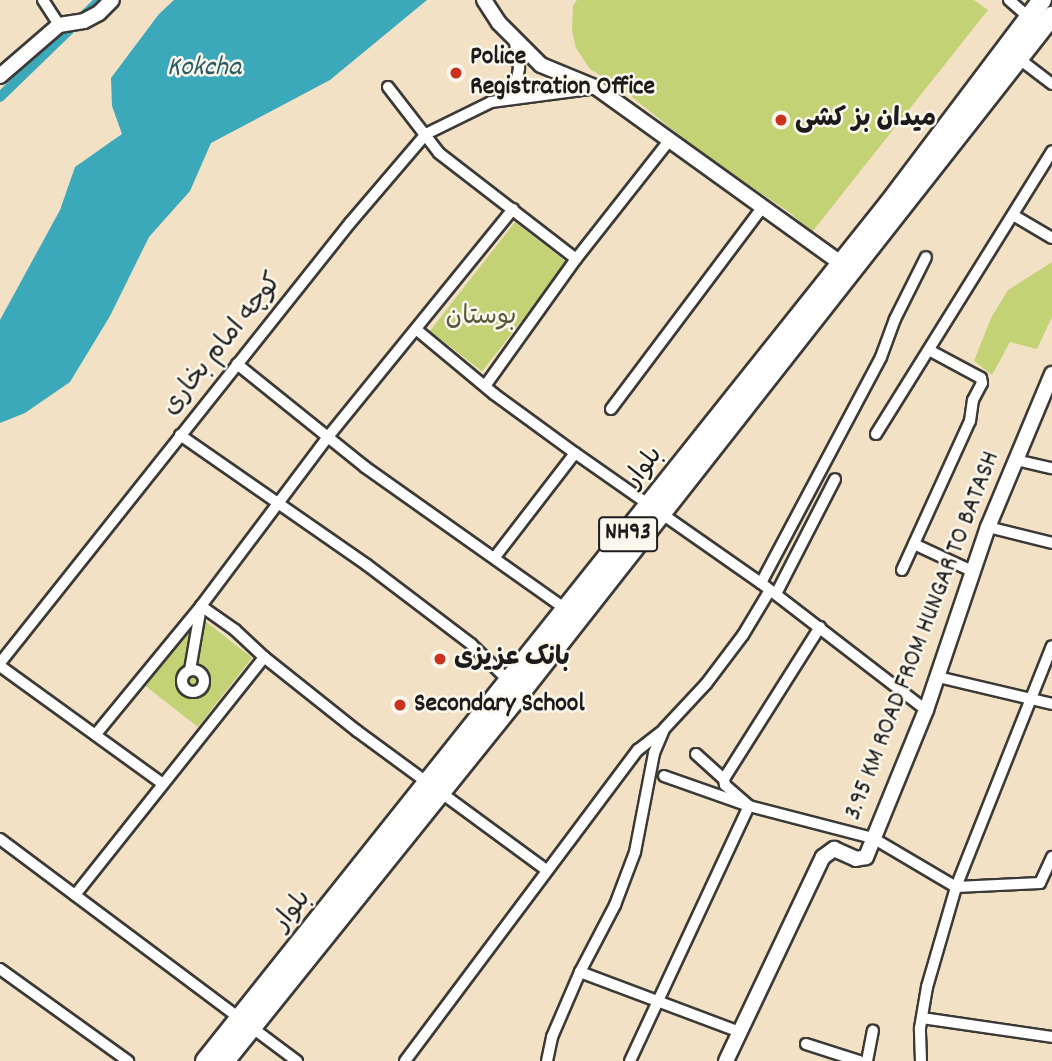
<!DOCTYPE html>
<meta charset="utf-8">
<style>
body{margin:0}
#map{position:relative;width:1052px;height:1061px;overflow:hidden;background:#f3e1c6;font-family:Dekko,"Playpen Sans Arabic",sans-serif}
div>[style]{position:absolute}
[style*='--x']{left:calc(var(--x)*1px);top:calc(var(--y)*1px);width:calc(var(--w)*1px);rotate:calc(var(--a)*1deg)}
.green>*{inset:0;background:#c3d274;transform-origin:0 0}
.water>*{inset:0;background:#3ba9ba}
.canal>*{height:10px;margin:-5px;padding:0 5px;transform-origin:5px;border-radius:5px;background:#3ba9ba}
.roads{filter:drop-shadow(2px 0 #3c3a36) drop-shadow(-2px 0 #3c3a36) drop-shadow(0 2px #3c3a36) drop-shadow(0 -2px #3c3a36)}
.minor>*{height:10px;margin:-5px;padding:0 5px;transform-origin:5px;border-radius:5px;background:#fff}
.minor>.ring{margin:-5px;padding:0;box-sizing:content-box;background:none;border:10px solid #fff;border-radius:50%}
.tertiary>*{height:14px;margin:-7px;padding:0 7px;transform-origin:7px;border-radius:7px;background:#fff}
.primary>*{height:18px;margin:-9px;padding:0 9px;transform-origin:9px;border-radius:9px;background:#fff}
.dots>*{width:19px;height:19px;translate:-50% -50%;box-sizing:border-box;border:4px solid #fbf7ec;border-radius:50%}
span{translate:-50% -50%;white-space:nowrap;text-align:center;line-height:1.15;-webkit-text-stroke:5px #fbf7ec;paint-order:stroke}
.shield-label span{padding:2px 5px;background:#fbf7ec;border:2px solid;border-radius:5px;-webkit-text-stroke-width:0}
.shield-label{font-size:24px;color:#1c1c1c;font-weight:700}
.poi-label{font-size:26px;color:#1c1c1c;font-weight:700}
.left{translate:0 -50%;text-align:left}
.park-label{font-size:26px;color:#565c3b}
.street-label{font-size:26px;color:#1c1c1c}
.water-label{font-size:28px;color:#2a5b63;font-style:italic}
</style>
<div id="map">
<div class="green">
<div style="clip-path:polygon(577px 0,974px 0,988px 10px,812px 232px,789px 212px,700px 152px,621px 88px,590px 69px,576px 48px,572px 31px,573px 6px)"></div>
<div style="left:515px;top:222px;width:66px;height:138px;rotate:38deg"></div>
<div style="clip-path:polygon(1052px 262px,1052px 317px,1037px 349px,1010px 342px,992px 375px,974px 361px,991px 318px,1008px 290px)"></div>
<div style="left:200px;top:617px;width:66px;height:88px;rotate:38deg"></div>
</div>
<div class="water">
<div style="clip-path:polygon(174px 0,427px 0,330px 80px,211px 143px,190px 191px,149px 237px,110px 316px,70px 382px,25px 413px,0 423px,0 320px,60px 210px,75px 167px,122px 134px,112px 106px,111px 78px,159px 14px)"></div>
</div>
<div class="canal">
<div style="--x:0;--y:97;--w:139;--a:-44.1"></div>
</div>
<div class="roads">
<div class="minor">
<div style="--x:43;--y:0;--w:30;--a:57"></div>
<div style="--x:1009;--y:0;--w:30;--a:41"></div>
<div style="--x:1018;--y:58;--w:43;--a:37.4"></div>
<div style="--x:388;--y:87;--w:83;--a:52.3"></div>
<div style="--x:439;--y:153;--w:173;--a:37.7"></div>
<div style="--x:513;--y:97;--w:30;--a:-78"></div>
<div style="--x:519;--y:68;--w:30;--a:-99"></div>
<div style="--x:1013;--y:215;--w:45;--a:30.5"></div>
<div style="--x:417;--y:330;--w:100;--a:39.7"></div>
<div style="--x:494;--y:394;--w:100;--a:36.1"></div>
<div style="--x:237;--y:364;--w:164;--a:38.8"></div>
<div style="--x:365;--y:467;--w:247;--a:35.3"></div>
<div style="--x:485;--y:386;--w:156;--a:-54.4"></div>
<div style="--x:576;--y:259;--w:150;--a:-51.8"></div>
<div style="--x:611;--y:409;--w:251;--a:-53.1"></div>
<div style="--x:876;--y:434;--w:333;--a:-58.1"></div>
<div style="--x:180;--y:435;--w:228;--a:34.8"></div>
<div style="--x:367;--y:565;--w:131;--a:37.2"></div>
<div style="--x:471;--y:644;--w:54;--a:44.3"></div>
<div style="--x:1016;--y:460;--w:37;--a:13"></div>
<div style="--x:988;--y:527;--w:66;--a:14"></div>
<div style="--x:914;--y:544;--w:66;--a:25"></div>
<div style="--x:495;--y:557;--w:131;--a:-52.4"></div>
<div style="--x:575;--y:453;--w:227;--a:35"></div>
<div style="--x:761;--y:583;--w:208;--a:37.6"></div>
<div style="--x:902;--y:570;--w:164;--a:-65.5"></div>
<div style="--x:970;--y:421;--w:21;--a:-82"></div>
<div style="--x:973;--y:400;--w:19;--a:-62"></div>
<div style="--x:982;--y:383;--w:5;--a:-101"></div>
<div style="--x:981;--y:378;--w:59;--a:-151.7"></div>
<div style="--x:761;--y:583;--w:256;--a:-62"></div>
<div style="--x:881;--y:357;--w:40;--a:-69.8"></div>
<div style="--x:895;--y:319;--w:69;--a:-63.4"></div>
<div style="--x:776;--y:594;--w:129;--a:-62.8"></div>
<div style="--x:820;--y:627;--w:180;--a:122.3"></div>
<div style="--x:724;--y:779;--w:6;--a:81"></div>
<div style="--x:725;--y:785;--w:32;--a:41"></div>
<div style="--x:749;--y:806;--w:128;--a:14.5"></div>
<div style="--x:873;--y:838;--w:96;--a:30.6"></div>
<div style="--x:956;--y:887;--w:259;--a:-68.3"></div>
<div style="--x:0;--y:663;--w:562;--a:-51.5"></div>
<div style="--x:350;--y:223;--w:117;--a:-49.5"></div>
<div style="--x:426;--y:134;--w:72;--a:-26.2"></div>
<div style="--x:491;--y:102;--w:107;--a:-7.5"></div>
<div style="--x:0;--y:666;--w:201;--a:35.9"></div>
<div style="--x:190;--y:670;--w:65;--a:-80.2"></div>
<div style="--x:201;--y:606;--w:42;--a:35.2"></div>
<div style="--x:235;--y:630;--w:40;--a:43"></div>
<div style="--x:264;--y:657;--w:119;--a:38.5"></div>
<div style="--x:357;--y:731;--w:235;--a:36.3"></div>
<div class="ring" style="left:182px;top:670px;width:12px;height:12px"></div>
<div style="--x:938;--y:677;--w:117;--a:13.3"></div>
<div style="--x:96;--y:734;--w:166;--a:-50.6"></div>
<div style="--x:201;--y:606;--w:210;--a:-53.1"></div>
<div style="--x:327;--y:438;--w:295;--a:-50.9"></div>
<div style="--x:696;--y:754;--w:38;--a:42"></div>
<div style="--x:0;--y:839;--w:371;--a:36.8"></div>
<div style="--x:75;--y:895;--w:304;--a:-51.5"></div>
<div style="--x:0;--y:969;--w:158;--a:35.7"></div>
<div style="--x:580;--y:972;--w:171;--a:20.6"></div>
<div style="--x:922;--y:1018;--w:131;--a:8.3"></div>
<div style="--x:806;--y:1044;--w:56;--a:17.8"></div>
<div style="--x:405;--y:1061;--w:389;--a:-53.2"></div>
<div style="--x:638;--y:750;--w:31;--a:-38"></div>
<div style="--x:547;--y:1061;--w:25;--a:-78"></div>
<div style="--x:552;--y:1037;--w:71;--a:-66.7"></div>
<div style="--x:580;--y:972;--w:76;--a:-62.4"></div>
<div style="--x:615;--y:905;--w:57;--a:-69.3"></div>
<div style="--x:635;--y:852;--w:101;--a:-79.1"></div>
<div style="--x:654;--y:753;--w:26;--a:-67"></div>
<div style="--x:664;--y:729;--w:62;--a:-47"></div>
<div style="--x:706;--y:684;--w:61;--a:-52.9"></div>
<div style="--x:743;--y:635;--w:52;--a:-59"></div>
<div style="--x:630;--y:1061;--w:281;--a:-65"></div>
<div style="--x:749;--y:806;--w:90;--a:-160.6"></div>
<div style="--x:867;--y:1061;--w:31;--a:-79"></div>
<div style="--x:921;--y:1061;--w:33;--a:-92"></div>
<div style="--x:920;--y:1028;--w:42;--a:-80.3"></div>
<div style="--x:927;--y:987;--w:104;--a:-73.8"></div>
<div style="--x:956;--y:887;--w:84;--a:-2.7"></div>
<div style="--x:1040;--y:883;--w:29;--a:-65"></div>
</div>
<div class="tertiary">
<div style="--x:484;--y:0;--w:27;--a:57"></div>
<div style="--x:499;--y:23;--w:59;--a:45"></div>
<div style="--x:541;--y:65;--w:61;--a:22.3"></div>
<div style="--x:597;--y:88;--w:310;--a:35.7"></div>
<div style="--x:0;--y:76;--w:78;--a:-40.8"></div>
<div style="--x:59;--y:25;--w:25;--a:-9"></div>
<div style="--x:84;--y:21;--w:17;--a:-28"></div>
<div style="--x:99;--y:13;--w:18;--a:-45"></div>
<div style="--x:726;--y:1061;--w:226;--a:-64.6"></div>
<div style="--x:823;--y:857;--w:14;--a:-36"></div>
<div style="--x:834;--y:849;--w:24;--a:24"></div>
<div style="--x:856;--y:859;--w:10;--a:-11"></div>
<div style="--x:866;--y:857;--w:159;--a:-67.8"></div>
<div style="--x:926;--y:710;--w:193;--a:-71.3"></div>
<div style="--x:988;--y:527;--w:166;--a:-67.3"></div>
</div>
<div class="primary">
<div style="--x:205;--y:1061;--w:1097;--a:-51.44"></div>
<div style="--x:889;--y:203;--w:254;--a:-53"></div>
<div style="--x:225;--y:1061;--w:458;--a:-51.2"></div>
<div style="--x:512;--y:704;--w:875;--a:-51.87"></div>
</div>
</div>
<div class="dots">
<div style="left:456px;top:73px;background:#c8321e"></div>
<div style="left:781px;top:120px;background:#c8321e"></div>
<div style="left:440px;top:659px;background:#c8321e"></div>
<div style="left:400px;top:705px;background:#c8321e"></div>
</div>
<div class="shield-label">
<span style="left:628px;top:534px">NH93</span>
</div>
<div class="poi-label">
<span class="left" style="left:470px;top:73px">Police<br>Registration Office</span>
<span class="left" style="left:795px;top:120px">میدان بز کشی</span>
<span class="left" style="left:454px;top:659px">بانک عزیزی</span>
<span class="left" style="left:414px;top:705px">Secondary School</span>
</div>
<div class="park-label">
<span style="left:481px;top:318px">بوستان</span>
</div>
<div class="street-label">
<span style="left:223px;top:345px;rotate:-51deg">کوچه امام بخاری</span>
<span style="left:645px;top:468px;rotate:-53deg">بلوار</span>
<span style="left:923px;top:636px;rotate:-69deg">3.95 KM ROAD FROM HUNGAR TO BATASH</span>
<span style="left:293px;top:911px;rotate:-51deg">بلوار</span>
</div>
<div class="water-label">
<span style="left:204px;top:69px">Kokcha</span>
</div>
</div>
